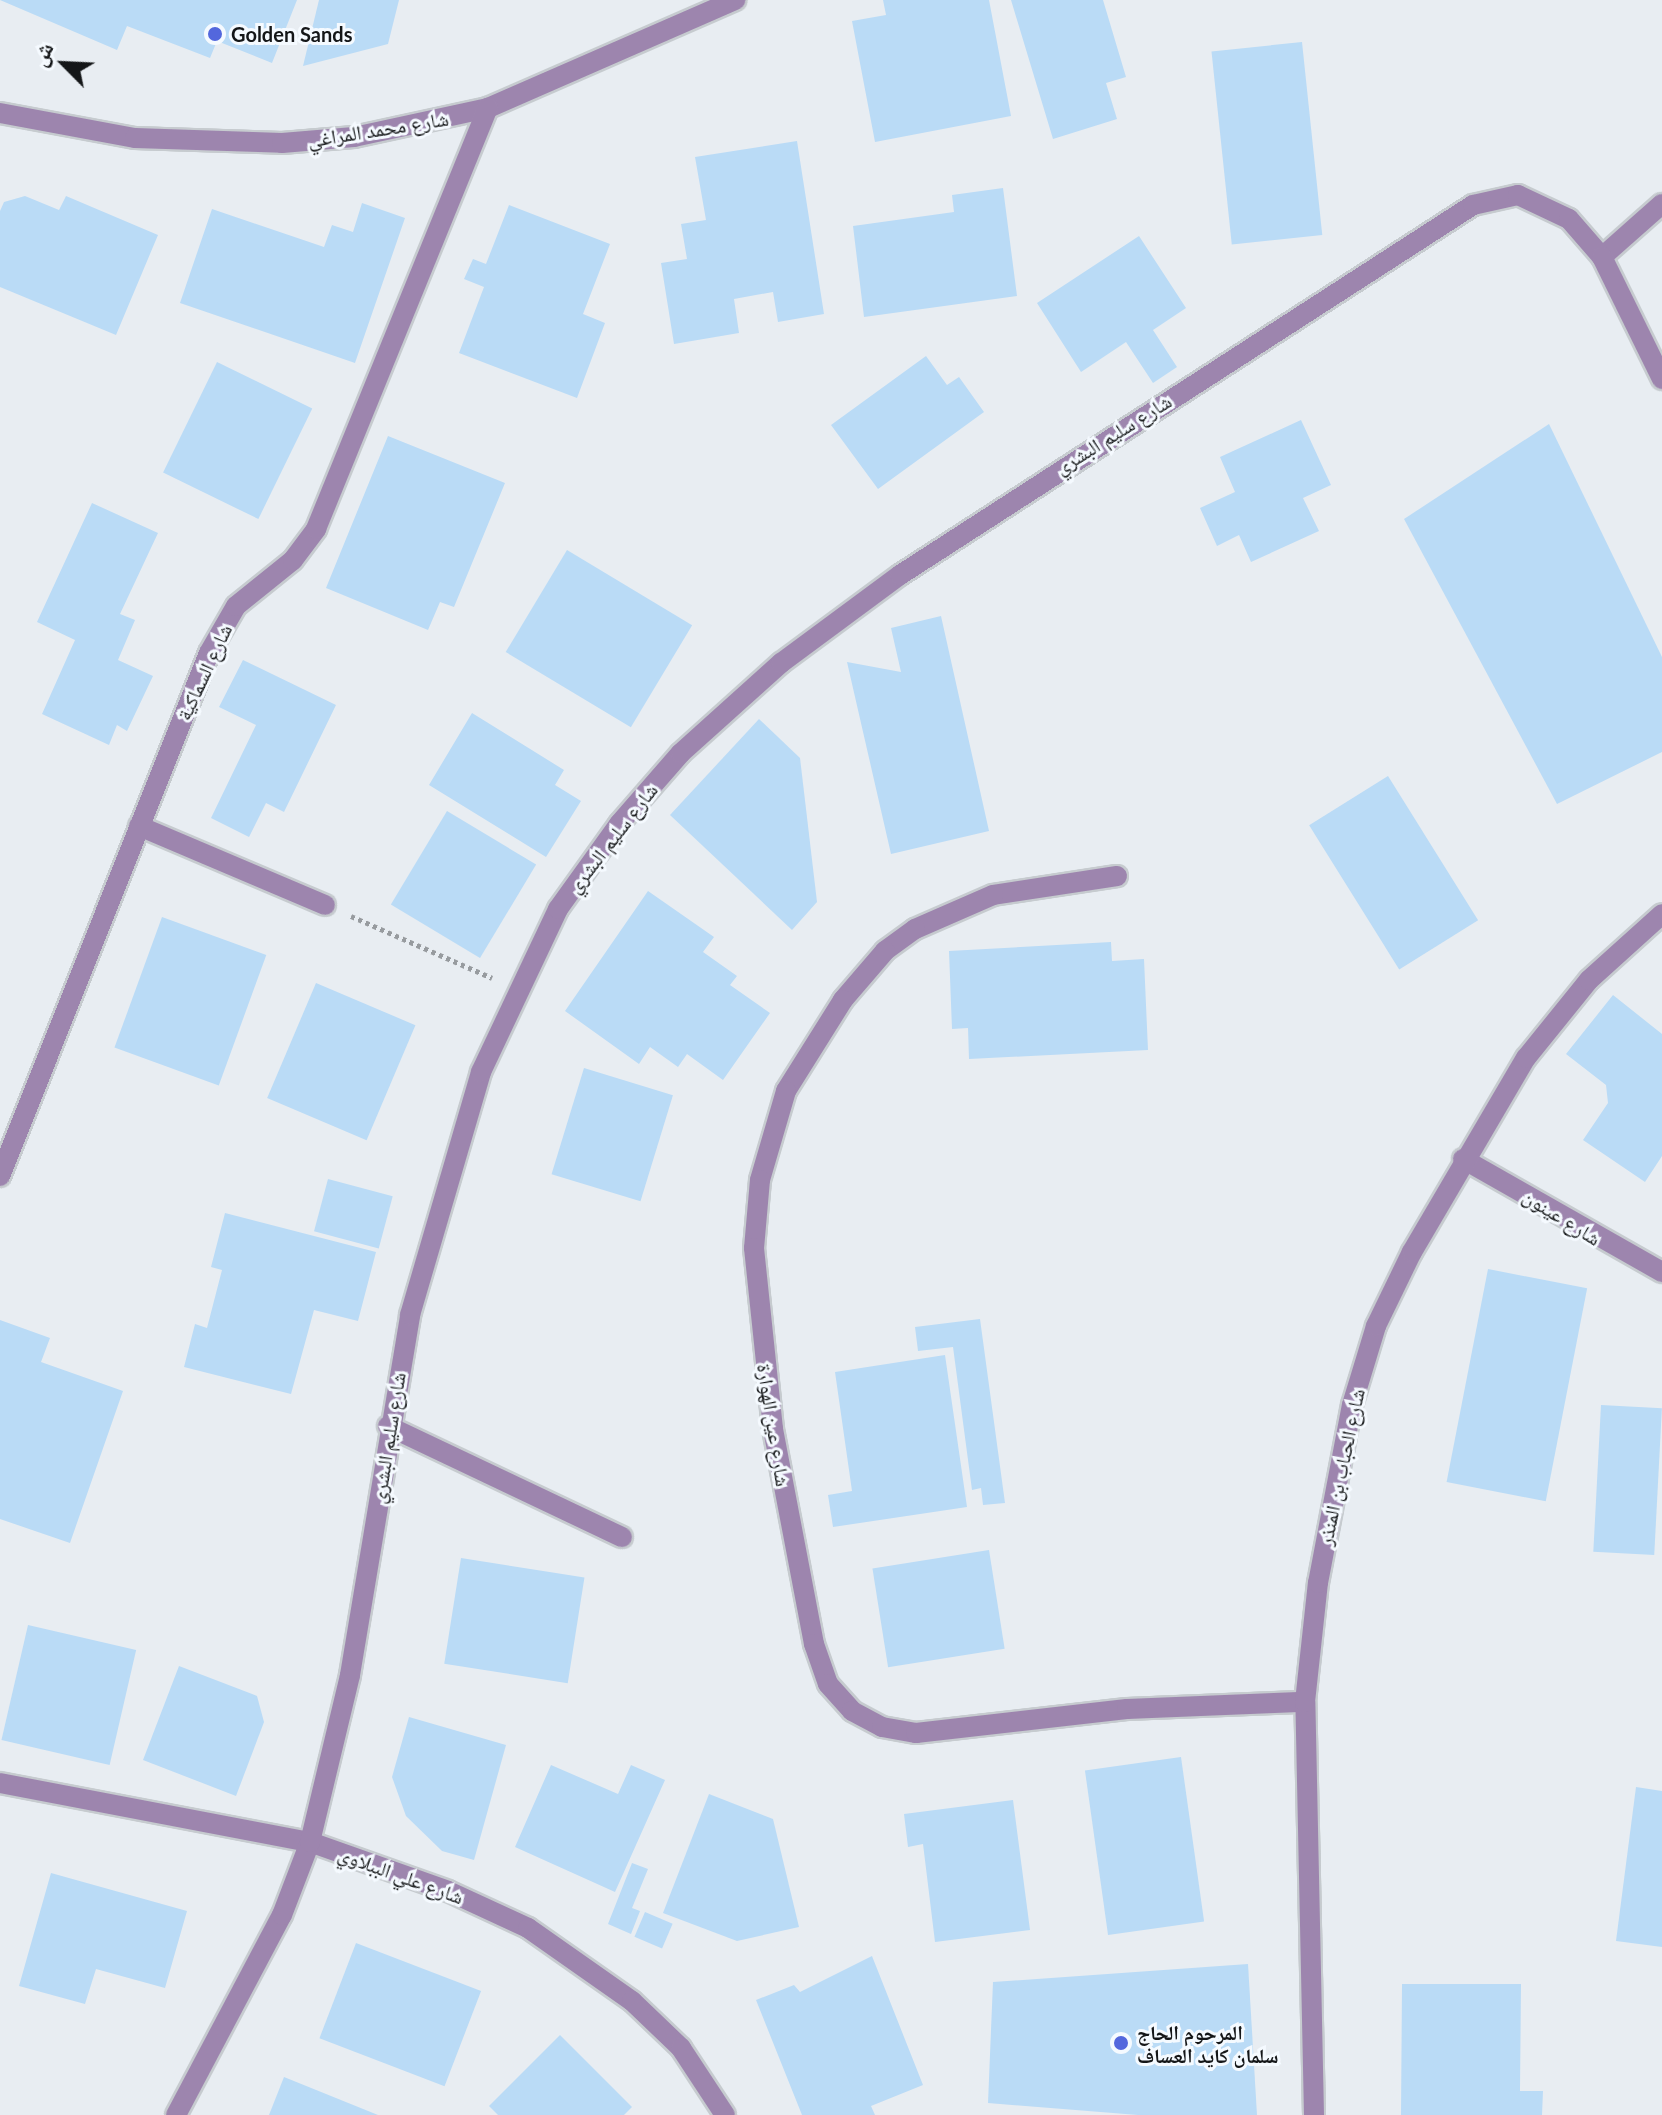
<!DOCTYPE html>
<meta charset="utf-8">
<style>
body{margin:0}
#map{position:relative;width:1662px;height:2115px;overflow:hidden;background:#e8edf2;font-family:Lato,"Noto Naskh Arabic",sans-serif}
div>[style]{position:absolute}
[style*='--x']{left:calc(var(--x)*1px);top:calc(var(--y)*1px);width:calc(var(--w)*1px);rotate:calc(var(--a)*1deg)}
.building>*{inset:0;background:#badbf6;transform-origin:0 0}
.path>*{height:5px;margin-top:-2.5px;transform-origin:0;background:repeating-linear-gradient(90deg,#979b9f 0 4px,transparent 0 8px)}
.roads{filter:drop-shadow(2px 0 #c6cbcf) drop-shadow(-2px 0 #c6cbcf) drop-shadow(0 2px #c6cbcf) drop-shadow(0 -2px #c6cbcf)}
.lane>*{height:20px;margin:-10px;padding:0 10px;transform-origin:10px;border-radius:10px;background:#9d85ae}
.street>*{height:20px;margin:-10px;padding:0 10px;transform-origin:10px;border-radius:10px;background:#9d85ae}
.dots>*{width:22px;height:22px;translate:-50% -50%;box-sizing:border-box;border:4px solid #f5faff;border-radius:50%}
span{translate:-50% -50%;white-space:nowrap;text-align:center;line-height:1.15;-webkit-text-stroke:6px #f5faff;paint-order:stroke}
.poi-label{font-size:20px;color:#141618;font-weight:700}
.left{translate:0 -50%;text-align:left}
.street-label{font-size:20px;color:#141618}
.north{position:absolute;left:24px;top:24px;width:80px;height:80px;-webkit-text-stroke:6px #f5faff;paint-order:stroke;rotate:294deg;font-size:22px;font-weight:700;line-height:32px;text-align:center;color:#141618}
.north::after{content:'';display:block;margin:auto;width:28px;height:36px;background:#141618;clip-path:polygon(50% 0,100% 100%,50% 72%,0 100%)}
</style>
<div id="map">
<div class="building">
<div style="clip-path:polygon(0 0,297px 0,272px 63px,217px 41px,210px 58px,127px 26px,117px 50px)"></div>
<div style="clip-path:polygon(319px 0,399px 0,388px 44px,303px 66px)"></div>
<div style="clip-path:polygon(883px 0,989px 0,1011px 116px,875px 142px,852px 21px,886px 15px)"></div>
<div style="clip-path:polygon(1011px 0,1103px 0,1126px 77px,1106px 83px,1117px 119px,1053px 139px)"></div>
<div style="left:1302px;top:42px;width:194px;height:91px;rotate:84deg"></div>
<div style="clip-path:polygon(797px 141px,824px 314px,778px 322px,773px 292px,734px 299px,739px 333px,674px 344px,661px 263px,687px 259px,681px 224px,706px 220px,695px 157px)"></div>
<div style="clip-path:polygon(1003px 188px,1017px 296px,864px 317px,853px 226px,954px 212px,952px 195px)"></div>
<div style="clip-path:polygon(25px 196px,59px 210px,66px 196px,158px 235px,116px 335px,0 287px,0 211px,4px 202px)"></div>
<div style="clip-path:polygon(362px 203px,405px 218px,355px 363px,180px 303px,212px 209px,324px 247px,332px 225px,353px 232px)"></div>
<div style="clip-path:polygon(509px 205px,610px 244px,583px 314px,605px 323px,577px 398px,459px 353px,484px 287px,464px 279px,473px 259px,486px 264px)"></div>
<div style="clip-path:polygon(1139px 236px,1186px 308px,1153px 330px,1177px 367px,1153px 383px,1126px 342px,1081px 372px,1037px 303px)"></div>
<div style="clip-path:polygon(926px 356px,947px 385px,959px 377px,984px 412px,878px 489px,831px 425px)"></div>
<div style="left:217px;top:362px;width:106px;height:123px;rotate:26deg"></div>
<div style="clip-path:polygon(1301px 420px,1331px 485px,1303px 498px,1319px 531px,1251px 562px,1239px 535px,1217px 546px,1200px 508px,1235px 492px,1220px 457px)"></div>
<div style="clip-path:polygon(1549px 424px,1662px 657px,1662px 752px,1557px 804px,1404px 519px)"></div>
<div style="clip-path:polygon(388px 436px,505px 483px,454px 607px,440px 602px,428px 630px,326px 588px)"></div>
<div style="clip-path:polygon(92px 503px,158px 533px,120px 614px,135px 620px,118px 660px,153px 676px,127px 731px,117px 725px,109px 745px,42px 714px,75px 640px,37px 622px)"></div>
<div style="left:567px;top:550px;width:146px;height:119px;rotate:31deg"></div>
<div style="clip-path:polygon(941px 616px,989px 831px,891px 854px,847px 662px,901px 672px,891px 628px)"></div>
<div style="clip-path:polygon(243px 660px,336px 705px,284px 812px,266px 803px,249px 837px,211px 818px,256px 725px,219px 707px)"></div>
<div style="clip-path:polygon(472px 713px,564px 770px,555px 785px,581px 801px,546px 857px,429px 785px)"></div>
<div style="clip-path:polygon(759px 719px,800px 758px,817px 902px,792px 930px,670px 815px)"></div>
<div style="left:1388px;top:776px;width:170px;height:93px;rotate:58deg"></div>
<div style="left:447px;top:811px;width:104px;height:109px;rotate:31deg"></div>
<div style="clip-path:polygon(648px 891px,714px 937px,703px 952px,737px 976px,730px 985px,770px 1013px,723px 1080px,687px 1054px,678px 1067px,650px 1047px,639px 1064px,565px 1011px)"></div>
<div style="left:162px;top:917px;width:111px;height:139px;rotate:20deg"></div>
<div style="clip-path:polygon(1111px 942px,1112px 961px,1144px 959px,1148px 1050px,969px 1059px,968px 1028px,952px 1029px,949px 951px)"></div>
<div style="left:316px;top:983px;width:108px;height:125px;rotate:23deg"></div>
<div style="clip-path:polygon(1613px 995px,1662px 1034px,1662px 1156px,1645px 1182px,1583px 1140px,1608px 1103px,1606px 1085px,1566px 1054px)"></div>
<div style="left:584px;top:1068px;width:93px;height:111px;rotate:17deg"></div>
<div style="left:328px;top:1179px;width:67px;height:54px;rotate:15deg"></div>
<div style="clip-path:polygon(225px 1213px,376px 1252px,358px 1321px,314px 1310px,291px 1394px,184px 1367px,195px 1324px,207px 1328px,222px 1270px,211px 1267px)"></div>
<div style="left:1488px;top:1269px;width:101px;height:217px;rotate:11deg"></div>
<div style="clip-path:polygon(980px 1319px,1005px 1503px,983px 1505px,981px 1488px,972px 1490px,953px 1347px,918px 1351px,915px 1327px)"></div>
<div style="clip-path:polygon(0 1320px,50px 1338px,41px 1362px,123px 1391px,70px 1543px,0 1519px)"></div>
<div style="clip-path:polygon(945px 1355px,967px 1507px,833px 1527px,828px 1495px,852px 1491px,835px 1372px)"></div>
<div style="left:1601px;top:1405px;width:61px;height:147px;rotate:3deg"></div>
<div style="left:989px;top:1550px;width:100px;height:118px;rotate:81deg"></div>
<div style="left:461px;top:1558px;width:125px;height:107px;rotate:9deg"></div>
<div style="left:28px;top:1625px;width:111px;height:118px;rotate:13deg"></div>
<div style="clip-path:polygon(179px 1666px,257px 1696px,264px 1722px,236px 1796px,143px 1760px)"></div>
<div style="clip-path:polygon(409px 1717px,506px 1745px,474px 1860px,442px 1851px,406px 1816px,392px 1777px)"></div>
<div style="left:1181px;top:1757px;width:166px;height:97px;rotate:82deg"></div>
<div style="clip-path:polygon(551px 1765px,618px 1794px,631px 1765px,665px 1780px,615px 1892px,515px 1847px)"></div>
<div style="clip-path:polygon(1636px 1787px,1662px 1791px,1662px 1947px,1616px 1941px)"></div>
<div style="clip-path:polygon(709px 1794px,773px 1819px,799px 1927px,737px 1941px,663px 1913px)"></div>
<div style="clip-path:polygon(1013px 1800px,1030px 1930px,935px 1942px,923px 1844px,908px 1847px,904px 1814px)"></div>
<div style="clip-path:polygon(632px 1863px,648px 1869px,632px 1908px,640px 1911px,631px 1934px,608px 1924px)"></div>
<div style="clip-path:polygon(51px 1873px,187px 1911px,165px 1988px,96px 1969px,85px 2004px,19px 1986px)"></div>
<div style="left:645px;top:1912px;width:30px;height:27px;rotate:23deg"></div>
<div style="left:356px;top:1943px;width:134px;height:102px;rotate:21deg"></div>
<div style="clip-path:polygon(872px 1956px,923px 2085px,871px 2106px,875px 2115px,802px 2115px,756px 2000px,794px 1985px,800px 1992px)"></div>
<div style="clip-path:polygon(1248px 1964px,1257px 2115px,1138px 2115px,988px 2103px,993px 1982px)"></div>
<div style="clip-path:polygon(1402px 1984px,1521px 1984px,1520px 2091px,1543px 2091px,1542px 2115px,1401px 2115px)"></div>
<div style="clip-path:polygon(560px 2035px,632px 2107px,624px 2115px,498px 2115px,489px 2106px)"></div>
<div style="clip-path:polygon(284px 2077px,378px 2115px,269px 2115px)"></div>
</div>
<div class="path">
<div style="--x:351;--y:916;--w:154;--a:23.7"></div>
</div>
<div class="roads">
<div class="lane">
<div style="--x:139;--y:826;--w:202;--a:23"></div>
<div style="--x:388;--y:1426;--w:259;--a:25.4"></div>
</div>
<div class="street">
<div style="--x:0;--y:113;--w:137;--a:10.5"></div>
<div style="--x:135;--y:138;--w:147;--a:1.9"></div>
<div style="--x:282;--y:143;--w:72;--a:-4.8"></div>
<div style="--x:354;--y:137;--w:137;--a:-12.2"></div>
<div style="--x:488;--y:108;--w:270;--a:-23.6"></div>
<div style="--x:1602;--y:257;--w:80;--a:-41.5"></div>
<div style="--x:1117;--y:876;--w:125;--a:171.3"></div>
<div style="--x:993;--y:895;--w:85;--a:156.4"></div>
<div style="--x:915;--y:929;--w:37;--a:144"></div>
<div style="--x:885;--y:951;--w:65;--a:130.6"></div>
<div style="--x:843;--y:1000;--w:107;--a:122.1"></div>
<div style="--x:786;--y:1091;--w:93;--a:106.3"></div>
<div style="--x:760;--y:1180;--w:68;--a:95"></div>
<div style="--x:754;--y:1248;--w:182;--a:84"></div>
<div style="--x:773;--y:1429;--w:219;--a:79.2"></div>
<div style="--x:814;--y:1644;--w:42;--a:70.7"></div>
<div style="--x:828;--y:1684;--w:36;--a:48"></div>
<div style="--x:852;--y:1711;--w:34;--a:28"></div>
<div style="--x:882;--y:1727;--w:35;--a:10"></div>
<div style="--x:916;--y:1733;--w:212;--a:-6.5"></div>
<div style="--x:1127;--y:1709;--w:178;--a:-2.3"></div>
<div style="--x:1463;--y:1159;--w:229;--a:29.6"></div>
<div style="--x:0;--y:1176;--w:563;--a:-68.22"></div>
<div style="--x:209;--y:653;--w:54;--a:-60.1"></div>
<div style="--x:236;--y:606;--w:73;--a:-38.9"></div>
<div style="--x:293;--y:560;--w:39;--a:-53"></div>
<div style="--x:316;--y:529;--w:455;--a:-67.8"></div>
<div style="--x:0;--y:1783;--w:316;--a:10.8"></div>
<div style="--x:310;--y:1842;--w:146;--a:19.5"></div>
<div style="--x:448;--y:1891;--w:88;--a:24.8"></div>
<div style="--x:528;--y:1928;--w:127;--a:35.1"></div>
<div style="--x:632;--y:2001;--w:68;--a:43.8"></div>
<div style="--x:681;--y:2048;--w:80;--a:56.7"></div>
<div style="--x:176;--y:2115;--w:226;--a:-62.1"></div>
<div style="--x:282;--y:1915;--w:78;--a:-69"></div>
<div style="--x:310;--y:1842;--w:172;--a:-76.5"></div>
<div style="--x:350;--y:1675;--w:365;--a:-80.5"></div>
<div style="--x:410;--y:1315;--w:253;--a:-73.7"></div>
<div style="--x:481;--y:1072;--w:180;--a:-64.7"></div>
<div style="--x:558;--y:909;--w:105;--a:-54.3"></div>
<div style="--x:619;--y:824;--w:94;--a:-48.9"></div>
<div style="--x:681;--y:753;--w:135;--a:-42"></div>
<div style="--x:781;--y:663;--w:148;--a:-36.5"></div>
<div style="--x:900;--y:575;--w:682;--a:-32.85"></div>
<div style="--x:1473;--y:205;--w:46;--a:-12.5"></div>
<div style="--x:1518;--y:195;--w:56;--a:25.2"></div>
<div style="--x:1569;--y:219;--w:50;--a:49"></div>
<div style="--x:1602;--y:257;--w:136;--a:63.8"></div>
<div style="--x:1314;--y:2115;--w:413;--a:-91.2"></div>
<div style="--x:1305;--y:1702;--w:120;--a:-83.8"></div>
<div style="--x:1318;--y:1583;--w:181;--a:-79.2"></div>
<div style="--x:1352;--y:1405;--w:83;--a:-73.1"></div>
<div style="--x:1376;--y:1326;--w:82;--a:-64.1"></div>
<div style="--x:1412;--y:1252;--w:225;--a:-59.6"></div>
<div style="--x:1526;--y:1058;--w:100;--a:-51.1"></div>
<div style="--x:1589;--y:980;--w:98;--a:-42.1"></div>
</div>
</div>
<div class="dots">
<div style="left:215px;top:34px;background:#5367dd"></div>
<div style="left:1121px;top:2043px;background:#5367dd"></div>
</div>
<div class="poi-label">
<span class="left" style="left:231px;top:34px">Golden Sands</span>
<span class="left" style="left:1137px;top:2044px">المرحوم الحاج<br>سلمان كايد العساف</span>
</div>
<div class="street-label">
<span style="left:378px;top:129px;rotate:-9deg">شارع محمد المراغي</span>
<span style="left:1113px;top:434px;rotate:-32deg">شارع سليم البشري</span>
<span style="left:204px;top:672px;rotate:-65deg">شارع السماكية</span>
<span style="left:612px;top:838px;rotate:-52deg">شارع سليم البشري</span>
<span style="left:1562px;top:1217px;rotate:32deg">شارع عينون</span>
<span style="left:774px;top:1425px;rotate:81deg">شارع عين الهوارة</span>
<span style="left:388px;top:1438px;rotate:-81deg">شارع سليم البشري</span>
<span style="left:1341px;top:1467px;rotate:-78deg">شارع الحباب بن المنذر</span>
<span style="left:401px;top:1875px;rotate:20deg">شارع علي الببلاوي</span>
</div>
<div class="north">ش</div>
</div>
